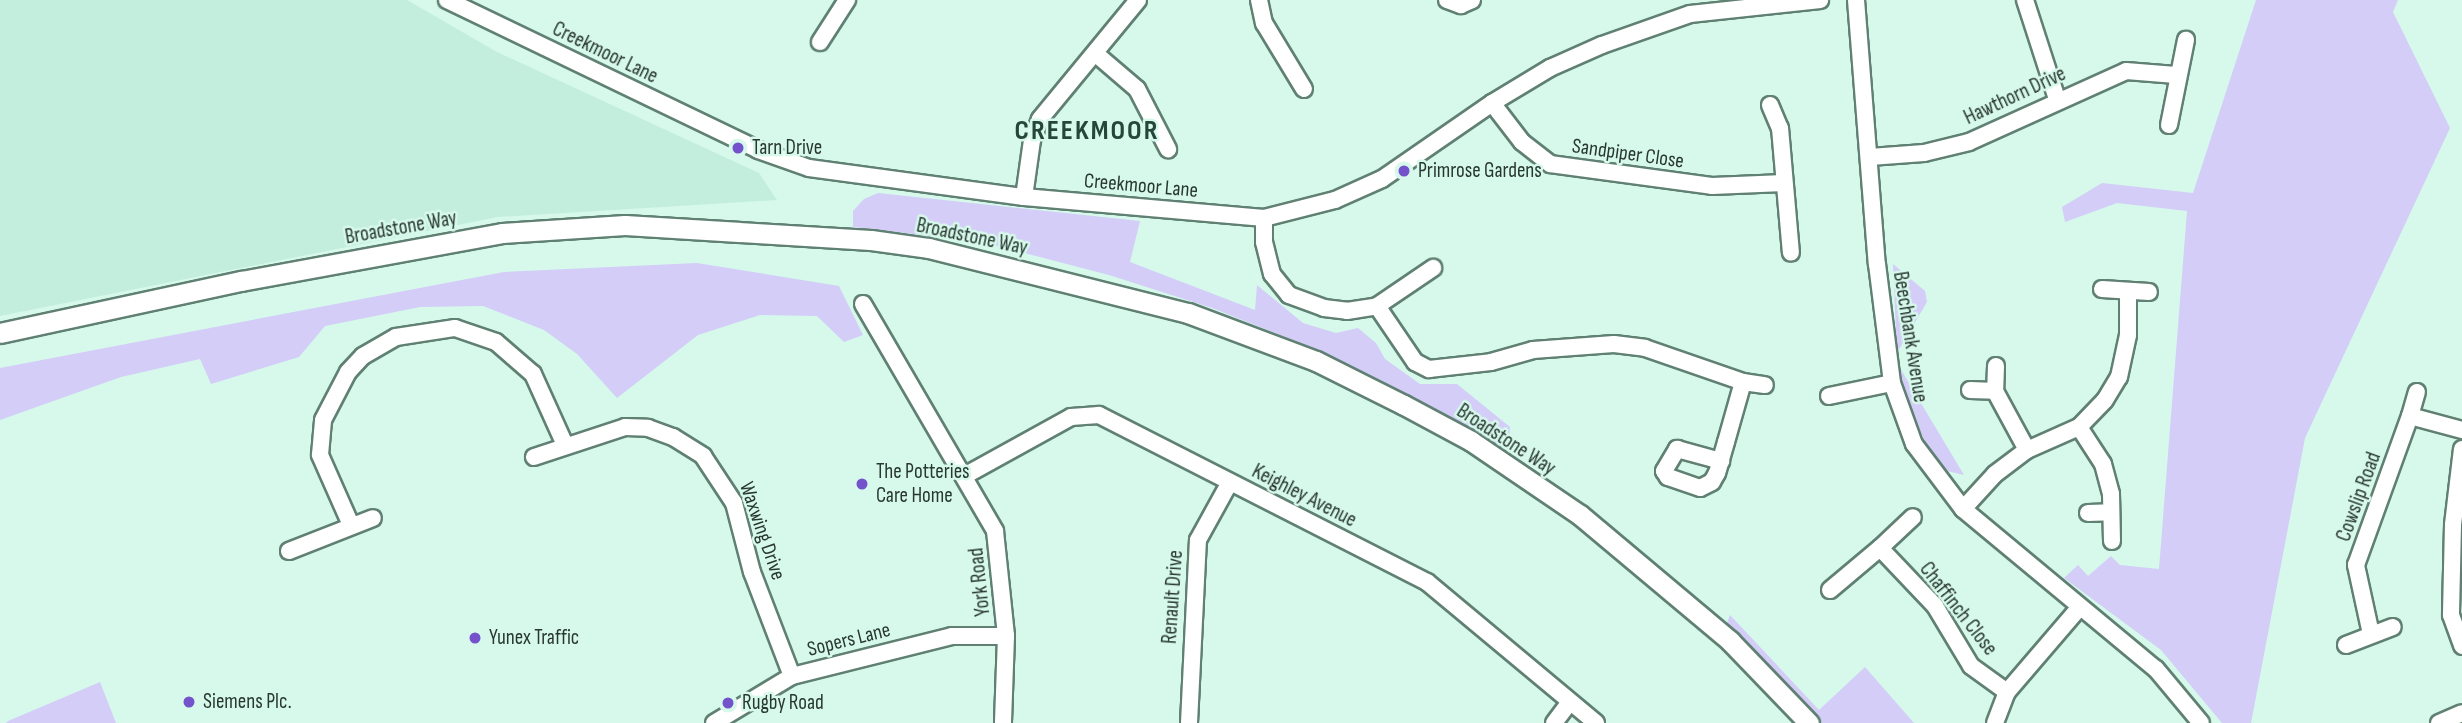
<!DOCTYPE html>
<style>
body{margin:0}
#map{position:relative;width:2462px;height:723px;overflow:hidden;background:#d6f9eb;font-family:"Sofia Sans Condensed",sans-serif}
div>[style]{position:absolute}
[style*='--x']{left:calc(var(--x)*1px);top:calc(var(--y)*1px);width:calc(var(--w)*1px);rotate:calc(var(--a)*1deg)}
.built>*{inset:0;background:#c3eede}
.green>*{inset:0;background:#d3cdf8}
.roads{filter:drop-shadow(2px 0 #608073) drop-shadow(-2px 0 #608073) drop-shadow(0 2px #608073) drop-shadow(0 -2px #608073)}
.minor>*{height:16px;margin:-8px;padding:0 8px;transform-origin:8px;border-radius:8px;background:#fff}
.tertiary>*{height:19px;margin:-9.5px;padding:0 9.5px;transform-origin:9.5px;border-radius:9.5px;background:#fff}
.dots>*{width:19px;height:19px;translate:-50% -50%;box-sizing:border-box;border:4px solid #d6f9eb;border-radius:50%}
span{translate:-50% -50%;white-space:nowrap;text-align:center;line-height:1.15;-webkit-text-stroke:5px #d6f9eb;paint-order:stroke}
.street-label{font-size:21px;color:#293732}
.poi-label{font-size:21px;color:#293732}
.left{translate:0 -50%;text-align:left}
.district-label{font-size:28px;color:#27463a;font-weight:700;letter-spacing:2px}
</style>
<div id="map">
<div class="built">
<div style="clip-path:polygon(0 0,407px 0,497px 52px,759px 173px,777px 200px,498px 217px,0 316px)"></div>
</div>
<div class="green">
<div style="clip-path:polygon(2256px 0,2398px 0,2393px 12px,2450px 128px,2305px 438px,2251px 723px,2222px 723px,2161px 650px,2064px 578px,2078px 565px,2088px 576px,2111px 556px,2120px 565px,2159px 569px,2187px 211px,2117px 203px,2065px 222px,2062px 207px,2102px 183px,2193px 193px)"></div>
<div style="clip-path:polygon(878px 193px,1140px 221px,1130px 262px,1255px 310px,1257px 285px,1303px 323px,1336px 333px,1358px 328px,1376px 343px,1385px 359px,1420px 384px,1457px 384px,1510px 427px,1509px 440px,1499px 448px,1321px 351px,1212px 308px,1109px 275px,982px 242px,853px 227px,853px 211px,864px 199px)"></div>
<div style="clip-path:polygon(697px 263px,839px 286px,863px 335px,844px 342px,817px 316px,760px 315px,698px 335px,617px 398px,577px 354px,544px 330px,483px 306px,420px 307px,325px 326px,299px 357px,211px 384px,200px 359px,121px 377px,0 420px,0 368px,504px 272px)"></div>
<div style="clip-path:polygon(1893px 264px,1925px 291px,1927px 302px,1897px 353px)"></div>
<div style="clip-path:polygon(1894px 358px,1964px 475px,1943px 470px,1932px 456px,1901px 390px)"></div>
<div style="clip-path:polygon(1730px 615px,1819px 710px,1865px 667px,1914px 723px,1822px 723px,1727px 623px)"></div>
<div style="clip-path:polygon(100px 682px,116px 723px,6px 723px,8px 721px)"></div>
</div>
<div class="roads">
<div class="minor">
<div style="--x:447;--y:0;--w:345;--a:25.7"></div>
<div style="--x:758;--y:150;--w:54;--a:19.4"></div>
<div style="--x:809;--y:168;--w:217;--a:7.7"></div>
<div style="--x:1024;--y:197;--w:241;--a:5"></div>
<div style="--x:1264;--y:218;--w:73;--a:-14.2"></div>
<div style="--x:1335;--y:200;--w:51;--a:-24.1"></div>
<div style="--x:1382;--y:179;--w:134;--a:-34.6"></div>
<div style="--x:1492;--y:103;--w:68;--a:-31.1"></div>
<div style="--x:1550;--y:68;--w:57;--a:-23.9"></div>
<div style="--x:1602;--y:45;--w:93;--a:-19.4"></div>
<div style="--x:1690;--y:14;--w:131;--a:-6.1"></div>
<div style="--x:1259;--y:0;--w:24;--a:78"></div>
<div style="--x:1264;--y:23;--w:77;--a:58.8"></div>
<div style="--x:1447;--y:0;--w:15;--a:20"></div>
<div style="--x:1461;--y:5;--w:12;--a:-24"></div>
<div style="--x:1856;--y:0;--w:265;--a:85.5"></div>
<div style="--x:1877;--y:264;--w:120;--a:82.8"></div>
<div style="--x:1892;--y:383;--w:65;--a:70.2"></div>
<div style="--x:1914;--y:444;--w:81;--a:53"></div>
<div style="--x:1963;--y:509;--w:251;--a:39.7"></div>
<div style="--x:2156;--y:669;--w:70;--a:50.2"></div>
<div style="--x:2025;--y:0;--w:104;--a:72.1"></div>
<div style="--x:820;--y:42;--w:50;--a:-57.3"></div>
<div style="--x:1096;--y:54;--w:54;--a:40.5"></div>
<div style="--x:1137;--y:89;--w:68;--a:62.7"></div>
<div style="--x:1492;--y:103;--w:49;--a:52.4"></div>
<div style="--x:1522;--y:142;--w:36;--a:38"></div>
<div style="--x:1550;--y:164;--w:163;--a:7.7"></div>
<div style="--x:1712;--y:186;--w:72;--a:-2.4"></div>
<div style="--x:1770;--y:105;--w:25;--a:67"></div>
<div style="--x:1780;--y:128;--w:125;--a:85"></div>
<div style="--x:2169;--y:125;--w:87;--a:-78.7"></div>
<div style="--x:1870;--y:157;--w:54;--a:-4.2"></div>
<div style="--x:1924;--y:153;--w:46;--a:-13.7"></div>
<div style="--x:1969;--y:142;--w:172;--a:-24.3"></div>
<div style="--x:2126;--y:71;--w:50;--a:4.6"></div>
<div style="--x:1024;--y:197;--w:58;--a:-82"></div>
<div style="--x:1032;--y:140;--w:22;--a:-69"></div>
<div style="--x:1040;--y:119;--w:154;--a:-50.5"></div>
<div style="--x:1264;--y:218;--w:24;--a:90"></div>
<div style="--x:1264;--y:242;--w:33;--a:76"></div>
<div style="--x:1272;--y:274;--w:27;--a:51"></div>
<div style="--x:1289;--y:295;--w:37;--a:20"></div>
<div style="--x:1324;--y:308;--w:23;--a:7"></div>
<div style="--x:1347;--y:311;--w:30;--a:-9"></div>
<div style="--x:1377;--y:306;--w:68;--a:55.8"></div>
<div style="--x:1415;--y:362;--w:16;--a:27"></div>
<div style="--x:1429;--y:369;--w:62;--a:-6.4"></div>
<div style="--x:1491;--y:362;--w:44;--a:-15.9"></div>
<div style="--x:1533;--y:350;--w:81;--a:-4.2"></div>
<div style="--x:1614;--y:344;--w:31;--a:7"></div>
<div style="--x:1645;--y:348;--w:104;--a:19.1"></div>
<div style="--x:1743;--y:382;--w:62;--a:105.8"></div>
<div style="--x:1726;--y:442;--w:32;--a:106"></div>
<div style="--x:1717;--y:473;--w:10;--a:119"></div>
<div style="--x:1712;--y:482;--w:13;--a:153"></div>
<div style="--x:1700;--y:488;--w:34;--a:-161"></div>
<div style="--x:1668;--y:477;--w:7;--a:-124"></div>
<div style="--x:1664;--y:471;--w:26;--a:-59"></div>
<div style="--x:1677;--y:449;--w:46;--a:15.3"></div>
<div style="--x:2102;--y:289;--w:47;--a:3.7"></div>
<div style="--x:863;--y:304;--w:263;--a:59.8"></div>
<div style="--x:995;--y:531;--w:106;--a:84"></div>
<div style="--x:1006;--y:636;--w:87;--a:92"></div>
<div style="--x:1377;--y:306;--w:68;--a:-34.2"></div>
<div style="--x:1996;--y:366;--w:25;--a:92"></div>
<div style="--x:1995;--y:391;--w:67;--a:61.5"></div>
<div style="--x:1743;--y:382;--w:22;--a:8"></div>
<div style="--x:1970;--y:390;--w:25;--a:2"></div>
<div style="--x:1829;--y:396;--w:64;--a:-11.7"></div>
<div style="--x:2410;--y:416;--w:25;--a:-74"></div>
<div style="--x:2079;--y:427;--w:44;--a:57"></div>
<div style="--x:2103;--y:464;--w:31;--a:75"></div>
<div style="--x:2111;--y:494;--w:47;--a:88.8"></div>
<div style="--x:2462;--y:449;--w:77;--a:96.8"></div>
<div style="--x:2453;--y:525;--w:90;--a:91.3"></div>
<div style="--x:2451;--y:615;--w:33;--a:70"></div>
<div style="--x:534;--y:457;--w:96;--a:-18.2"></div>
<div style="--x:625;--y:427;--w:23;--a:2"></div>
<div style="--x:648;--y:428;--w:27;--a:20"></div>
<div style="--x:673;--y:437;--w:36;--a:32"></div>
<div style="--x:703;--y:456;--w:56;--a:56.6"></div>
<div style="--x:734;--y:503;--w:71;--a:75.4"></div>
<div style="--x:752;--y:572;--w:111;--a:69"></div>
<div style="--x:966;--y:475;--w:120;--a:-28.9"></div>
<div style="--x:1071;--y:417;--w:28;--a:-4"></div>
<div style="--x:1099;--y:415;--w:368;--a:27"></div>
<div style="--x:1427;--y:582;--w:220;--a:39.8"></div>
<div style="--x:1963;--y:509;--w:47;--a:-47.6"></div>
<div style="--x:1995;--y:474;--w:40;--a:-37"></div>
<div style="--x:2027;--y:450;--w:57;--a:-23.9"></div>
<div style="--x:2079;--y:427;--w:37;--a:-46"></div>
<div style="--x:2105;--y:400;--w:27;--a:-59"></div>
<div style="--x:2119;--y:377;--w:43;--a:-77.9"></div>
<div style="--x:2128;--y:335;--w:44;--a:-90"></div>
<div style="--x:2088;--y:513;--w:23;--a:-2"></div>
<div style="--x:351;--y:525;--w:77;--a:-113.9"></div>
<div style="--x:320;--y:455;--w:35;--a:-85"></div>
<div style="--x:323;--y:420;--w:54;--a:-62.5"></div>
<div style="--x:348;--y:372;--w:22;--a:-47"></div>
<div style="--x:363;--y:356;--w:38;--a:-30"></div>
<div style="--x:396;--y:337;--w:60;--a:-8.7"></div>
<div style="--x:455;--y:328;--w:43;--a:18.9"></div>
<div style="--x:496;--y:342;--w:49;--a:40.9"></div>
<div style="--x:533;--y:374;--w:78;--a:65.7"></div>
<div style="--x:1880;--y:548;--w:45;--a:-43.2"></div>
<div style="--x:289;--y:551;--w:90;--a:-21.4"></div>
<div style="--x:1830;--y:590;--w:65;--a:-40"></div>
<div style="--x:1880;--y:548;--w:80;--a:46.5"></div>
<div style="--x:1935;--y:606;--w:70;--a:59"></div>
<div style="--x:1971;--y:666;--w:44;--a:35.8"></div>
<div style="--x:2371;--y:634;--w:71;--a:-102.3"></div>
<div style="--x:2356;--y:565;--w:158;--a:-70.1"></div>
<div style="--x:2410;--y:416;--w:54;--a:15.1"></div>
<div style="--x:2346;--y:645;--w:50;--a:-21"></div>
<div style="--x:714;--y:723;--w:91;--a:-31.1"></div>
<div style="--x:792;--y:676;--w:165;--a:-14"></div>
<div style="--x:952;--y:636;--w:54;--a:0"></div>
<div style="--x:1189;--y:723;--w:183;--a:-87.2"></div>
<div style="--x:1198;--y:540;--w:66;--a:-61.1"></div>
<div style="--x:1554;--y:723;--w:26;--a:-53"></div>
<div style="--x:1995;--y:723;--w:33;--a:-69"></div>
<div style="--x:2007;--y:692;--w:111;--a:-49.4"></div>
<div style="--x:2439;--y:723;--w:25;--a:-23"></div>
</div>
<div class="tertiary">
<div style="--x:0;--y:333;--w:247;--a:-12.2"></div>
<div style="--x:241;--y:281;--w:265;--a:-10.4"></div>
<div style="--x:502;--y:233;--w:123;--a:-3.7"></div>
<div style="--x:625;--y:225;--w:246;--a:3.5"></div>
<div style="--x:871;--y:240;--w:59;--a:7.9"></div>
<div style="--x:929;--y:248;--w:267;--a:14.1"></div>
<div style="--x:1188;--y:313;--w:137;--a:20.6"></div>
<div style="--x:1316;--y:361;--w:98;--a:26.6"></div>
<div style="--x:1404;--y:405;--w:76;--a:28.2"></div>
<div style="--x:1471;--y:441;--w:132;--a:34.2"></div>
<div style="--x:1580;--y:515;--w:196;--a:40"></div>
<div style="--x:1730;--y:641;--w:114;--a:46.1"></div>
</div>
</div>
<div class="dots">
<div style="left:738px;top:148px;background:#7452cc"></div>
<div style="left:1404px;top:171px;background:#7452cc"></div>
<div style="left:862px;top:484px;background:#7452cc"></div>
<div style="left:475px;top:638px;background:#7452cc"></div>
<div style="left:189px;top:702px;background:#7452cc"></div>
<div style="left:728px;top:703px;background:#7452cc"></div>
</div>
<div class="street-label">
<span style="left:605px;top:53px;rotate:26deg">Creekmoor Lane</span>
<span style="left:2015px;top:96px;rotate:-25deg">Hawthorn Drive</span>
<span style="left:1628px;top:154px;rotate:8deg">Sandpiper Close</span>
<span style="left:1141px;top:186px;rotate:5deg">Creekmoor Lane</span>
<span style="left:401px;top:228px;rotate:-10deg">Broadstone Way</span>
<span style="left:972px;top:237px;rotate:12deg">Broadstone Way</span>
<span style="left:1910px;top:337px;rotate:81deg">Beechbank Avenue</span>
<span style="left:1506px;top:440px;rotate:33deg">Broadstone Way</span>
<span style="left:1304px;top:496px;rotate:27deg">Keighley Avenue</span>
<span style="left:2359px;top:497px;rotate:-70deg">Cowslip Road</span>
<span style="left:762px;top:531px;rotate:71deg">Waxwing Drive</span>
<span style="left:980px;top:582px;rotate:-96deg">York Road</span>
<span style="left:1173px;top:597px;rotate:-86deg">Renault Drive</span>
<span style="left:1958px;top:609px;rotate:52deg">Chaffinch Close</span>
<span style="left:849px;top:640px;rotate:-14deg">Sopers Lane</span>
</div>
<div class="poi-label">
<span class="left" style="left:752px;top:148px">Tarn Drive</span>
<span class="left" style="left:1418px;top:171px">Primrose Gardens</span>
<span class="left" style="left:876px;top:484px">The Potteries<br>Care Home</span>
<span class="left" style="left:489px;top:638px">Yunex Traffic</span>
<span class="left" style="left:203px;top:702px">Siemens Plc.</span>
<span class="left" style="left:742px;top:703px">Rugby Road</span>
</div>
<div class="district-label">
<span style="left:1087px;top:131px">CREEKMOOR</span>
</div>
</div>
